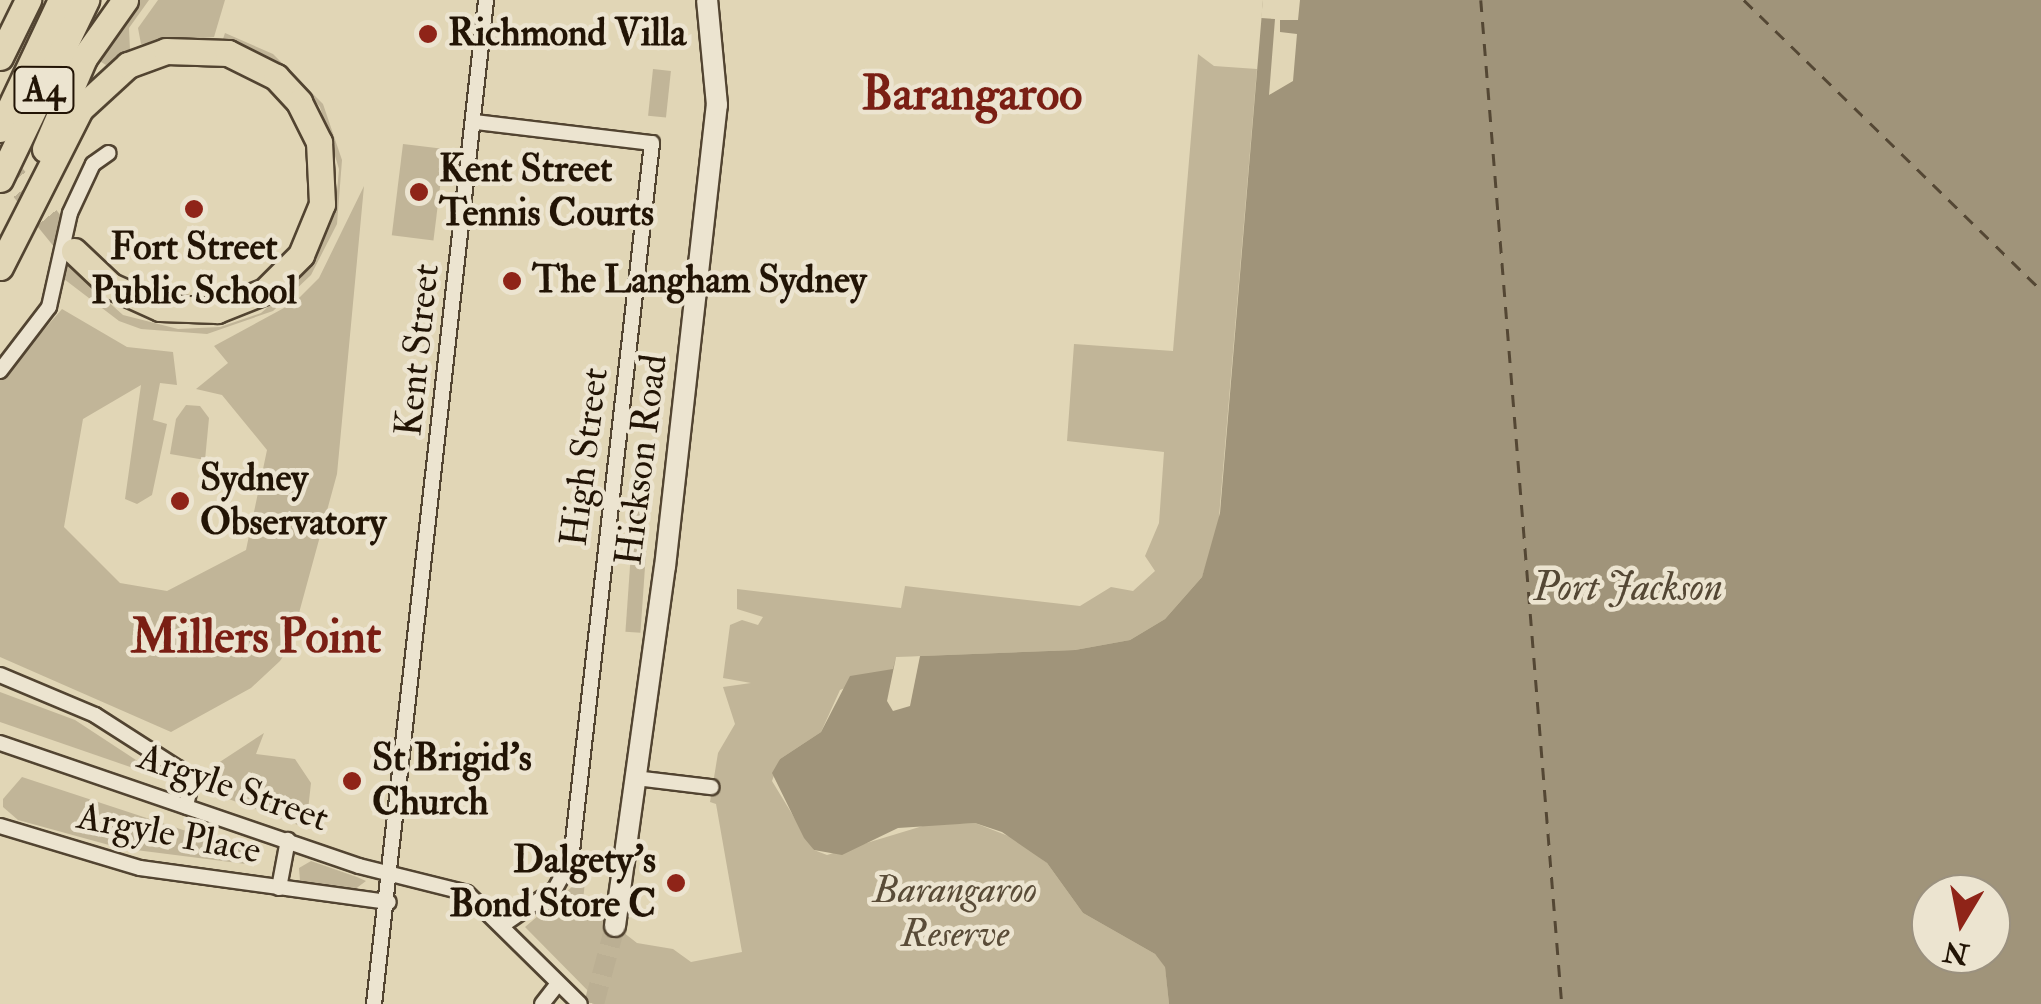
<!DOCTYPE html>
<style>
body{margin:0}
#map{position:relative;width:2041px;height:1004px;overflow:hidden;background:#e1d6b6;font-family:"IM FELL Double Pica",serif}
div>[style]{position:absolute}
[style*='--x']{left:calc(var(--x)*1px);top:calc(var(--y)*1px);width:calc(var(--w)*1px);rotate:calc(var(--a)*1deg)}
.green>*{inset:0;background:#c1b598;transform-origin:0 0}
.water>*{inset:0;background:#a0947a}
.pier>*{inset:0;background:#e1d6b6}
.ferry>*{height:2.5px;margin-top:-1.25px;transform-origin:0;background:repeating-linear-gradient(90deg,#544734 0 12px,transparent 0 22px)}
.secondary-tunnel>*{height:20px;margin-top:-10px;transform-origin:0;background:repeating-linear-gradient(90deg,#bbaf93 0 20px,transparent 0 30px)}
.highway-tunnel>*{height:25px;margin-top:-12.5px;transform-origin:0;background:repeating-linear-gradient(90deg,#bbaf93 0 25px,transparent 0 37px)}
.roads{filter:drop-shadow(2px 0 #524431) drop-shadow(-2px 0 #524431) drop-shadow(0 2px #524431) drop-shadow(0 -2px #524431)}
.street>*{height:14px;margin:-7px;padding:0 7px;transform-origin:7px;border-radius:7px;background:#ece4d0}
.secondary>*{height:20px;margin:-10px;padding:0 10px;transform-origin:10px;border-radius:10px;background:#ece4d0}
.highway>*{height:25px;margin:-12.5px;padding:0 12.5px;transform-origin:12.5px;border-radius:12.5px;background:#e1d6b6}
.dots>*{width:28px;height:28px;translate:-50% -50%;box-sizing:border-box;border:5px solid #ece4d0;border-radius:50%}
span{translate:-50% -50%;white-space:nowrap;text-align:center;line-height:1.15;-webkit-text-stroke:9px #ece4d0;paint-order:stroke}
.shield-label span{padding:2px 8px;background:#ece4d0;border:2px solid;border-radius:8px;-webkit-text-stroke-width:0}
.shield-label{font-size:35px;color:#221405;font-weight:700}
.poi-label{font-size:38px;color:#221405;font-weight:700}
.left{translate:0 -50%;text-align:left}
.right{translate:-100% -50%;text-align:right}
.street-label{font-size:38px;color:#221405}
.park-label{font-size:38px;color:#5a4c38;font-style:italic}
.water-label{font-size:40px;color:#544734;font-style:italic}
.district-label{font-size:48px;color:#7a1f14;font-weight:700}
.north{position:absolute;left:1911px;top:874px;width:100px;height:100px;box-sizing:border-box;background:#ece4d0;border:2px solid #9b917f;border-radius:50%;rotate:190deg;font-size:28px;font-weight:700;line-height:40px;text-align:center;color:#221405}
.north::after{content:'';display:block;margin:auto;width:35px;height:45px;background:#8f2418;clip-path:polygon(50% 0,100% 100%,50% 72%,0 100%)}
</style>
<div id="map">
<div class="green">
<div style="clip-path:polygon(140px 0,149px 0,129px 28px,130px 50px,106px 65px,98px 60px)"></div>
<div style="clip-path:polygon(158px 0,225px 0,214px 37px,141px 44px,138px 28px)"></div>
<div style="clip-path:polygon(225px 33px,273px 54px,323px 104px,342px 160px,337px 224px,311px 275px,273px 311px,207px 334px,141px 329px,119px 321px,64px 279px,67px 265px,123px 315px,178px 329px,220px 327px,261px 313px,301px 278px,335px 214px,339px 169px,320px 107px,295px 77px,223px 39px)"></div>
<div style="clip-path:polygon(1198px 54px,1214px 66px,1257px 69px,1218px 529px,1202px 577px,1165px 619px,1130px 640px,1075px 650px,896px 657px,894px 669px,840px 690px,821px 732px,780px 759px,772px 781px,814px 850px,827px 855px,926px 825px,975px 823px,1016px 839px,1047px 863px,1083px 913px,1155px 954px,1165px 966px,1169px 1004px,601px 1004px,525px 927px,580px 880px,585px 881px,583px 901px,637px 943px,673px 949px,691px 962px,742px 952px,716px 804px,710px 802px,718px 753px,735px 724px,723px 687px,751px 683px,723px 678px,730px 625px,742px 620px,758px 625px,763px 617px,737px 609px,737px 589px,901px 608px,905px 586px,1080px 606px,1111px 587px,1133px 591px,1155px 571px,1145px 556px,1159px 523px,1164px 452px,1067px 441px,1074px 344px,1173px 351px)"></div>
<div style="left:653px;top:69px;width:18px;height:47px;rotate:6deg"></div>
<div style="left:403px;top:144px;width:42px;height:92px;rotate:7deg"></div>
<div style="clip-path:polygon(364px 186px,337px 474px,290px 646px,280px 661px,251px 688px,171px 732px,0 657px,0 380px,62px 309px,127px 347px,173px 352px,177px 385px,160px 383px,153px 420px,167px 424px,152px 495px,137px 504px,125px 499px,141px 385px,83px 419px,64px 527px,120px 583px,167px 591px,246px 550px,267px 450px,222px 395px,196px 389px,228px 363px,214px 346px,295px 302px,319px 278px)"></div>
<div style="clip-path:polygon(186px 405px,200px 406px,209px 418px,205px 460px,170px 454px,176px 419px)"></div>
<div style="left:635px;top:495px;width:15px;height:137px;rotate:4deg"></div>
<div style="clip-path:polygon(0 692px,75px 720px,165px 779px,0 722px)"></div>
<div style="clip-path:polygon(264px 733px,256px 754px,295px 759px,311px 783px,306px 828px,218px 795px,206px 771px)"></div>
<div style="clip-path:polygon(22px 777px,256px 854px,254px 865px,120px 848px,18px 820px,3px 807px,3px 799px)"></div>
<div style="clip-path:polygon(311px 861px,357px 877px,366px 881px,354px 890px,300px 881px,299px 868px)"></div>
</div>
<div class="water">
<div style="clip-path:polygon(evenodd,1263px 0,2041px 0,2041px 1004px,1169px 1004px,1165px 967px,1155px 954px,1083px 913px,1047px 863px,1002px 832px,975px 823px,898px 828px,842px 855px,814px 850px,804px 838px,772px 773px,780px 759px,821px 732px,850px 676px,893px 669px,896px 657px,1075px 650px,1130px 640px,1165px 619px,1202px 577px,1220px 513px,1263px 0,1931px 894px,1991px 894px,1991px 954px,1931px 954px,1931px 894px)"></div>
</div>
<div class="pier">
<div style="clip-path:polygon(1263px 0,1300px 0,1298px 20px,1280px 20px,1280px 32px,1297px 34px,1293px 81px,1269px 95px,1275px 19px,1261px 18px)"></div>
<div style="clip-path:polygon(920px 656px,910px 706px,893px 711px,887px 701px,896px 657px)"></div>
</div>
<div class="ferry">
<div style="--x:1481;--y:0;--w:1007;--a:85.39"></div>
<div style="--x:1744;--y:0;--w:415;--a:44.3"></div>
</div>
<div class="secondary-tunnel">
<div style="--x:594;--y:1004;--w:81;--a:-74.9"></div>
</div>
<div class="highway-tunnel">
<div style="--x:0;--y:160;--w:117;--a:50.9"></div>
</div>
<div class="roads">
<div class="street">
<div style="--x:475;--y:122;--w:178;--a:6.8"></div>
<div style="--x:652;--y:143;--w:722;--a:96.45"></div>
<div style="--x:571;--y:860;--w:33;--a:119"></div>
<div style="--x:555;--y:889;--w:62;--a:145.5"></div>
<div style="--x:0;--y:371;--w:81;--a:-52.6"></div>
<div style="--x:49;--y:307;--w:96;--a:-77.4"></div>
<div style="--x:70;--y:213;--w:54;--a:-64.9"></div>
<div style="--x:93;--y:164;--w:19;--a:-35"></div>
<div style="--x:0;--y:675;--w:103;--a:22.8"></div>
<div style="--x:95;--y:715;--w:98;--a:32.6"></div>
<div style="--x:178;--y:768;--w:21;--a:51"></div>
<div style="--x:191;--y:784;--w:23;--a:103"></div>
<div style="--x:0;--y:743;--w:379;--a:18.9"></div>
<div style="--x:359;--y:866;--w:111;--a:14"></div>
<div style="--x:467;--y:893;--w:158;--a:44.5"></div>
<div style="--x:635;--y:778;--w:77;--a:6.8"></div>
<div style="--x:0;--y:826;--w:146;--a:16.7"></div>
<div style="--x:140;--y:868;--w:251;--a:7.8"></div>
<div style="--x:279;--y:888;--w:49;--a:-79.4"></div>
<div style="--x:374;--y:1004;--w:1010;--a:-83.63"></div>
<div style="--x:542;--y:1004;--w:24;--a:-52"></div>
</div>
<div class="secondary">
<div style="--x:615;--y:926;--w:362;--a:-82.1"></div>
<div style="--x:665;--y:567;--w:465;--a:-83.6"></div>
<div style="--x:717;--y:105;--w:105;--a:-95.4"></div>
</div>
<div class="highway">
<div style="--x:0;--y:57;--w:64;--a:-63.8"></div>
<div style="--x:0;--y:129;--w:143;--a:-64.7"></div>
<div style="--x:45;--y:149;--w:99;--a:-66.8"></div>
<div style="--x:84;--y:58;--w:71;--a:-54.7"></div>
<div style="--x:0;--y:179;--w:199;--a:-64.3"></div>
<div style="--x:0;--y:267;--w:177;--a:-63.1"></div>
<div style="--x:80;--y:109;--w:65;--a:-42.5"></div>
<div style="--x:128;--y:65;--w:40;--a:-20.2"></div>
<div style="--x:166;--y:51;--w:62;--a:1.8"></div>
<div style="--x:228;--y:53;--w:54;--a:26.6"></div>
<div style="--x:276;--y:77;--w:34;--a:47"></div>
<div style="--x:299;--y:102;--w:45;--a:63.4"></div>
<div style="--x:319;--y:142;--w:62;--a:87.2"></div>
<div style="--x:322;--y:204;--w:55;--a:112.4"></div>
<div style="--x:301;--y:255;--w:51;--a:135"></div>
<div style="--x:265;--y:291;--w:52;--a:158.4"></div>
<div style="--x:217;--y:310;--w:57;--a:-178"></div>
<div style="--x:160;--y:308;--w:54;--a:-155.8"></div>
<div style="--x:111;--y:286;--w:51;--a:-136.6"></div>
</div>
</div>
<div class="dots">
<div style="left:428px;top:34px;background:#8f2418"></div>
<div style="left:419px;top:192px;background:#8f2418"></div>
<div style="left:194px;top:209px;background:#8f2418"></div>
<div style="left:512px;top:281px;background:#8f2418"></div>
<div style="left:180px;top:501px;background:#8f2418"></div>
<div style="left:352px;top:781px;background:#8f2418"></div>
<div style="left:676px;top:883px;background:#8f2418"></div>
</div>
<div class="shield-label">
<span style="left:44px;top:90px">A4</span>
</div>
<div class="poi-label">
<span class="left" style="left:448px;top:34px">Richmond Villa</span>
<span class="left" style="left:439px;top:192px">Kent Street<br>Tennis Courts</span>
<span style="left:194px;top:270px">Fort Street<br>Public School</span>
<span class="left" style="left:532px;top:281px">The Langham Sydney</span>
<span class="left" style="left:200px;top:501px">Sydney<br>Observatory</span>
<span class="left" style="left:372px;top:781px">St Brigid's<br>Church</span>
<span class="right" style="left:656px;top:883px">Dalgety's<br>Bond Store C</span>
</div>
<div class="street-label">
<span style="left:418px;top:350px;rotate:-84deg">Kent Street</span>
<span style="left:585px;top:457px;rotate:-83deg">High Street</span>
<span style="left:642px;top:460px;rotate:-83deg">Hickson Road</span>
<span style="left:233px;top:788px;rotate:19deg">Argyle Street</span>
<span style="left:169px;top:834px;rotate:11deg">Argyle Place</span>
</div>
<div class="park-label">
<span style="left:955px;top:913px">Barangaroo<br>Reserve</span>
</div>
<div class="water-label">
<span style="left:1628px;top:588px">Port Jackson</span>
</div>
<div class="district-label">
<span style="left:972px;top:95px">Barangaroo</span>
<span style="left:256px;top:638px">Millers Point</span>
</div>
<div class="north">N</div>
</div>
